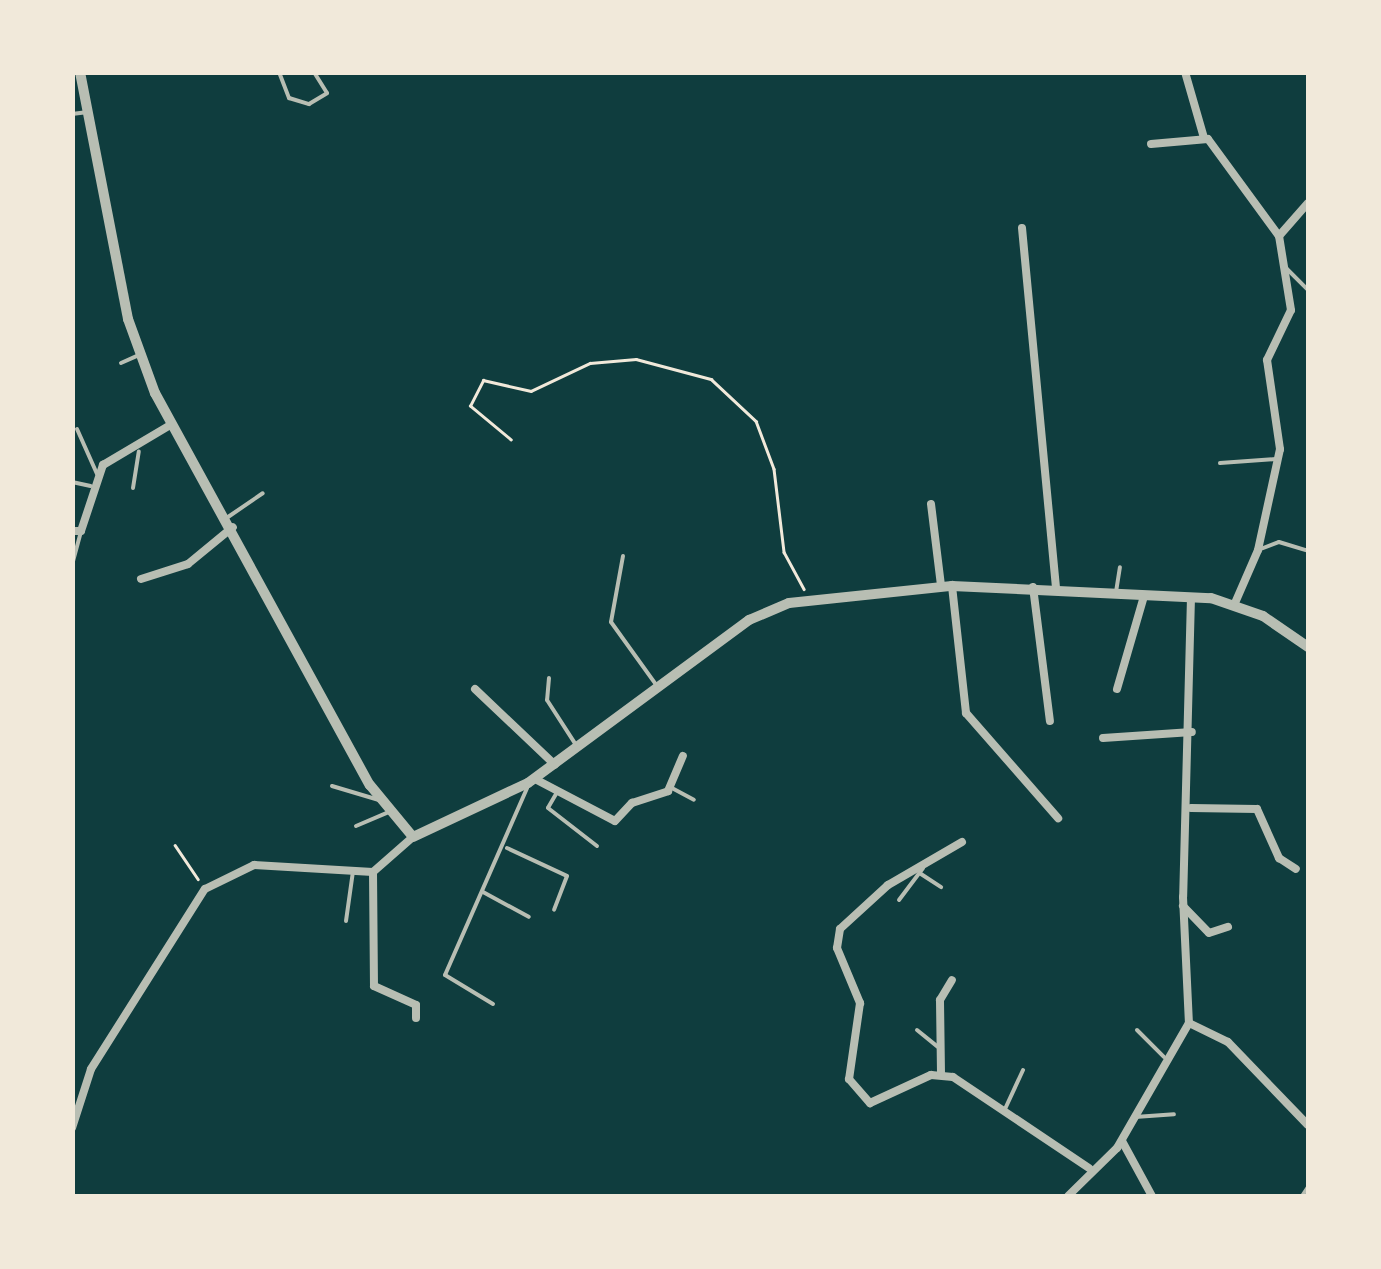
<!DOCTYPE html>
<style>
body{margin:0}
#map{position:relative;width:1381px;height:1269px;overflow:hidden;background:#0f3d3e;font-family:Lato,sans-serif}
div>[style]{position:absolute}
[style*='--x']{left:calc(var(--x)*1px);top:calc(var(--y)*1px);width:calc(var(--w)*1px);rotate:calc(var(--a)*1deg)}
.path>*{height:2.5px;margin:-1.25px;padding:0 1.25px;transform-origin:1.25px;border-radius:1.25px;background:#f1e9da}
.service>*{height:4px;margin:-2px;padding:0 2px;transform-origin:2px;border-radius:2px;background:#b8beb3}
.minor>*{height:8px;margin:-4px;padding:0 4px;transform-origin:4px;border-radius:4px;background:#b8beb3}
.tertiary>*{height:10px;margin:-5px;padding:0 5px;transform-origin:5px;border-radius:5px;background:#b8beb3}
span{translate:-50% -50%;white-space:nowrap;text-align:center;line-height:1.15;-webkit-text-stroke:9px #f1e9da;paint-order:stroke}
.frame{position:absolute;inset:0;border:75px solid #f1e9da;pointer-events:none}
</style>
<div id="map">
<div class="path">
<div style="--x:511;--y:440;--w:53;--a:-140.3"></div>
<div style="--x:470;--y:406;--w:29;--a:-63"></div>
<div style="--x:483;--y:380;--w:49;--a:12.9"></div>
<div style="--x:531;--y:391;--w:65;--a:-25.4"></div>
<div style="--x:590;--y:363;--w:46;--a:-5"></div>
<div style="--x:636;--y:359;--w:78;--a:14.9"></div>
<div style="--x:711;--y:379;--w:62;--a:43"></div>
<div style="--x:756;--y:421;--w:51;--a:69.4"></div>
<div style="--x:774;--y:469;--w:84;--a:83.1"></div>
<div style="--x:784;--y:552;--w:42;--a:61.6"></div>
<div style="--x:175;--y:845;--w:41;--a:55.9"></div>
</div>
<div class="service">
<div style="--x:279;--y:72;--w:28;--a:69"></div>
<div style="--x:289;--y:98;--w:21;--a:17"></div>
<div style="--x:309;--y:104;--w:21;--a:-31"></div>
<div style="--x:327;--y:93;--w:25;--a:-122"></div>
<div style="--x:72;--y:114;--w:16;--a:-7"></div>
<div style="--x:1286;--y:268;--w:31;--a:45"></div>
<div style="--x:121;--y:363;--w:20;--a:-24"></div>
<div style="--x:77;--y:429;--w:49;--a:66"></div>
<div style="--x:1220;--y:463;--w:56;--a:-4.1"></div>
<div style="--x:72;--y:482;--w:19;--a:12"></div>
<div style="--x:133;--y:488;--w:37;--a:-81"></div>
<div style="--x:228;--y:517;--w:42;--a:-34.4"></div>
<div style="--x:1258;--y:550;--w:22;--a:-21"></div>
<div style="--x:1279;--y:542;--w:28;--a:17"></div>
<div style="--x:623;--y:556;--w:67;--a:100.3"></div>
<div style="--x:611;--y:622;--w:79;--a:54.3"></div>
<div style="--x:72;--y:565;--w:35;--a:-75"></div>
<div style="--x:1116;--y:592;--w:25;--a:-81"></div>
<div style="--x:549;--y:678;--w:22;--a:95"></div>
<div style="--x:547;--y:700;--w:54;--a:57.2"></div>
<div style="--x:332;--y:786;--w:49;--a:16.6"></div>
<div style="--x:670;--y:787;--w:27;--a:28"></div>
<div style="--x:556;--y:794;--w:16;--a:120"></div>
<div style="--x:548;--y:808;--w:62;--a:37.8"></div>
<div style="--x:356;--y:826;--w:36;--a:-23"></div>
<div style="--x:507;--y:848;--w:66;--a:25"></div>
<div style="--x:567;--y:876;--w:36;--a:111"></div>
<div style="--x:921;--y:874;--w:24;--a:33"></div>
<div style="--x:483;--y:892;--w:52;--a:28.5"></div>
<div style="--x:899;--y:900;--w:40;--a:-53"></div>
<div style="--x:346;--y:921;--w:50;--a:-82"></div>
<div style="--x:493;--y:1004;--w:56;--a:-148.9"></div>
<div style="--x:445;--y:975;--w:204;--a:-66.3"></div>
<div style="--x:917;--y:1030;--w:26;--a:39"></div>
<div style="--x:1137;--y:1030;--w:38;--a:45"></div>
<div style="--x:1005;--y:1109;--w:43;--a:-65.2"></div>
<div style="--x:1135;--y:1117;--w:39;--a:-4"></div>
<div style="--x:1302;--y:1196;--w:11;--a:-56"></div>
</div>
<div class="minor">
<div style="--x:1185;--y:72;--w:69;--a:73.9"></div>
<div style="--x:1151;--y:144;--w:57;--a:-5"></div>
<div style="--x:1208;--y:139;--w:120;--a:53.8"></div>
<div style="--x:1022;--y:228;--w:362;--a:84.6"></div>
<div style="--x:931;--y:504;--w:83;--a:83"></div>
<div style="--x:72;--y:531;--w:9;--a:0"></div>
<div style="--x:81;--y:531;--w:70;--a:-71.6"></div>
<div style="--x:103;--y:465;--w:80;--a:-30.7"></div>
<div style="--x:141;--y:579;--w:49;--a:-17.7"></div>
<div style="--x:188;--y:564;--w:58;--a:-39.4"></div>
<div style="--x:952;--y:586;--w:128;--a:83.7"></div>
<div style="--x:966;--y:713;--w:140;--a:48.8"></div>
<div style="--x:1033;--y:587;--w:135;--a:82.8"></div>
<div style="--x:1191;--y:597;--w:300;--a:91.5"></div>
<div style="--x:1183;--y:897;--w:126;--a:87.3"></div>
<div style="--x:1189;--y:1023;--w:43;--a:26"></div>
<div style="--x:1228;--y:1042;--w:115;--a:46.1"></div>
<div style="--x:1235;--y:603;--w:58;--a:-66.5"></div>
<div style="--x:1258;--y:550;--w:103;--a:-77.7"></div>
<div style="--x:1280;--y:449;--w:90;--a:-98.3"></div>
<div style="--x:1267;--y:360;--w:55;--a:-64.4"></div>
<div style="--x:1291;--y:310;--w:75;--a:-99.2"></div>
<div style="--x:1279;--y:236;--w:44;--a:-48.7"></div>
<div style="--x:475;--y:689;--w:110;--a:43.5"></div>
<div style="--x:1117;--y:689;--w:97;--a:-73.8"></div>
<div style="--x:1103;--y:738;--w:89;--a:-3.9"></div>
<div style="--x:535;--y:779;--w:90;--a:27.7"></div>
<div style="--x:615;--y:821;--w:25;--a:-47"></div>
<div style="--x:632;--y:803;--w:38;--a:-18"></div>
<div style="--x:668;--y:791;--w:38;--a:-67"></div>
<div style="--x:1191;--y:808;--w:66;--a:0.9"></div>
<div style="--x:1257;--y:809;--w:54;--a:65.8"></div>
<div style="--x:1279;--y:858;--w:20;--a:33"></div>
<div style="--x:962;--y:842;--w:86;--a:149.8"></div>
<div style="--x:888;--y:885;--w:65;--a:137.5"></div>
<div style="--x:840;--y:929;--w:19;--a:99"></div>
<div style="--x:837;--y:948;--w:60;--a:67.3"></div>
<div style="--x:860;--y:1003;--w:77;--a:98.2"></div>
<div style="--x:849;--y:1079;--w:32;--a:49"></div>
<div style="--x:870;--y:1103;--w:67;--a:-24.7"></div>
<div style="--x:931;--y:1075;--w:22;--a:5"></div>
<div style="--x:953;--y:1077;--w:164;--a:33.8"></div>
<div style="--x:373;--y:872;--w:114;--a:89.5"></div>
<div style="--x:374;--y:986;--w:46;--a:24.3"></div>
<div style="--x:416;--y:1005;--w:13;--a:90"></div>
<div style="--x:1183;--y:906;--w:37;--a:46"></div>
<div style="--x:1209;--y:933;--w:20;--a:-18"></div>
<div style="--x:941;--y:1073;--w:73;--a:-90.8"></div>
<div style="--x:940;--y:1000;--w:23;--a:-59"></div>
<div style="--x:72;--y:1128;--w:62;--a:-72.1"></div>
<div style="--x:91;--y:1069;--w:213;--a:-57.7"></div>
<div style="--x:205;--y:889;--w:55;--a:-26.1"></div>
<div style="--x:254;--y:865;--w:119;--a:3.4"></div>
<div style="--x:373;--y:872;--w:53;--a:-41.2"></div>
<div style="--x:1122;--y:1141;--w:63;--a:61.4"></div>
<div style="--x:1068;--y:1196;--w:69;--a:-44.4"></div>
<div style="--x:1117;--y:1148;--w:144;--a:-60.1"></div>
</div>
<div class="tertiary">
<div style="--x:80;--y:72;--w:252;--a:79"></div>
<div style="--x:128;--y:319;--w:79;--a:70"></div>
<div style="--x:155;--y:393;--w:447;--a:61.3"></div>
<div style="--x:370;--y:785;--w:67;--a:50.4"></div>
<div style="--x:413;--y:837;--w:127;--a:-25.2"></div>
<div style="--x:528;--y:783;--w:275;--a:-36.4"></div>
<div style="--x:749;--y:620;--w:43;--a:-23"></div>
<div style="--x:789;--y:603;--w:164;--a:-6"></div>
<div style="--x:952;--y:586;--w:259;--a:2.7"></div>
<div style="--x:1211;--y:598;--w:55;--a:19.1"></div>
<div style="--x:1263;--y:616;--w:55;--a:34.6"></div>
</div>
<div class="frame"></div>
</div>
